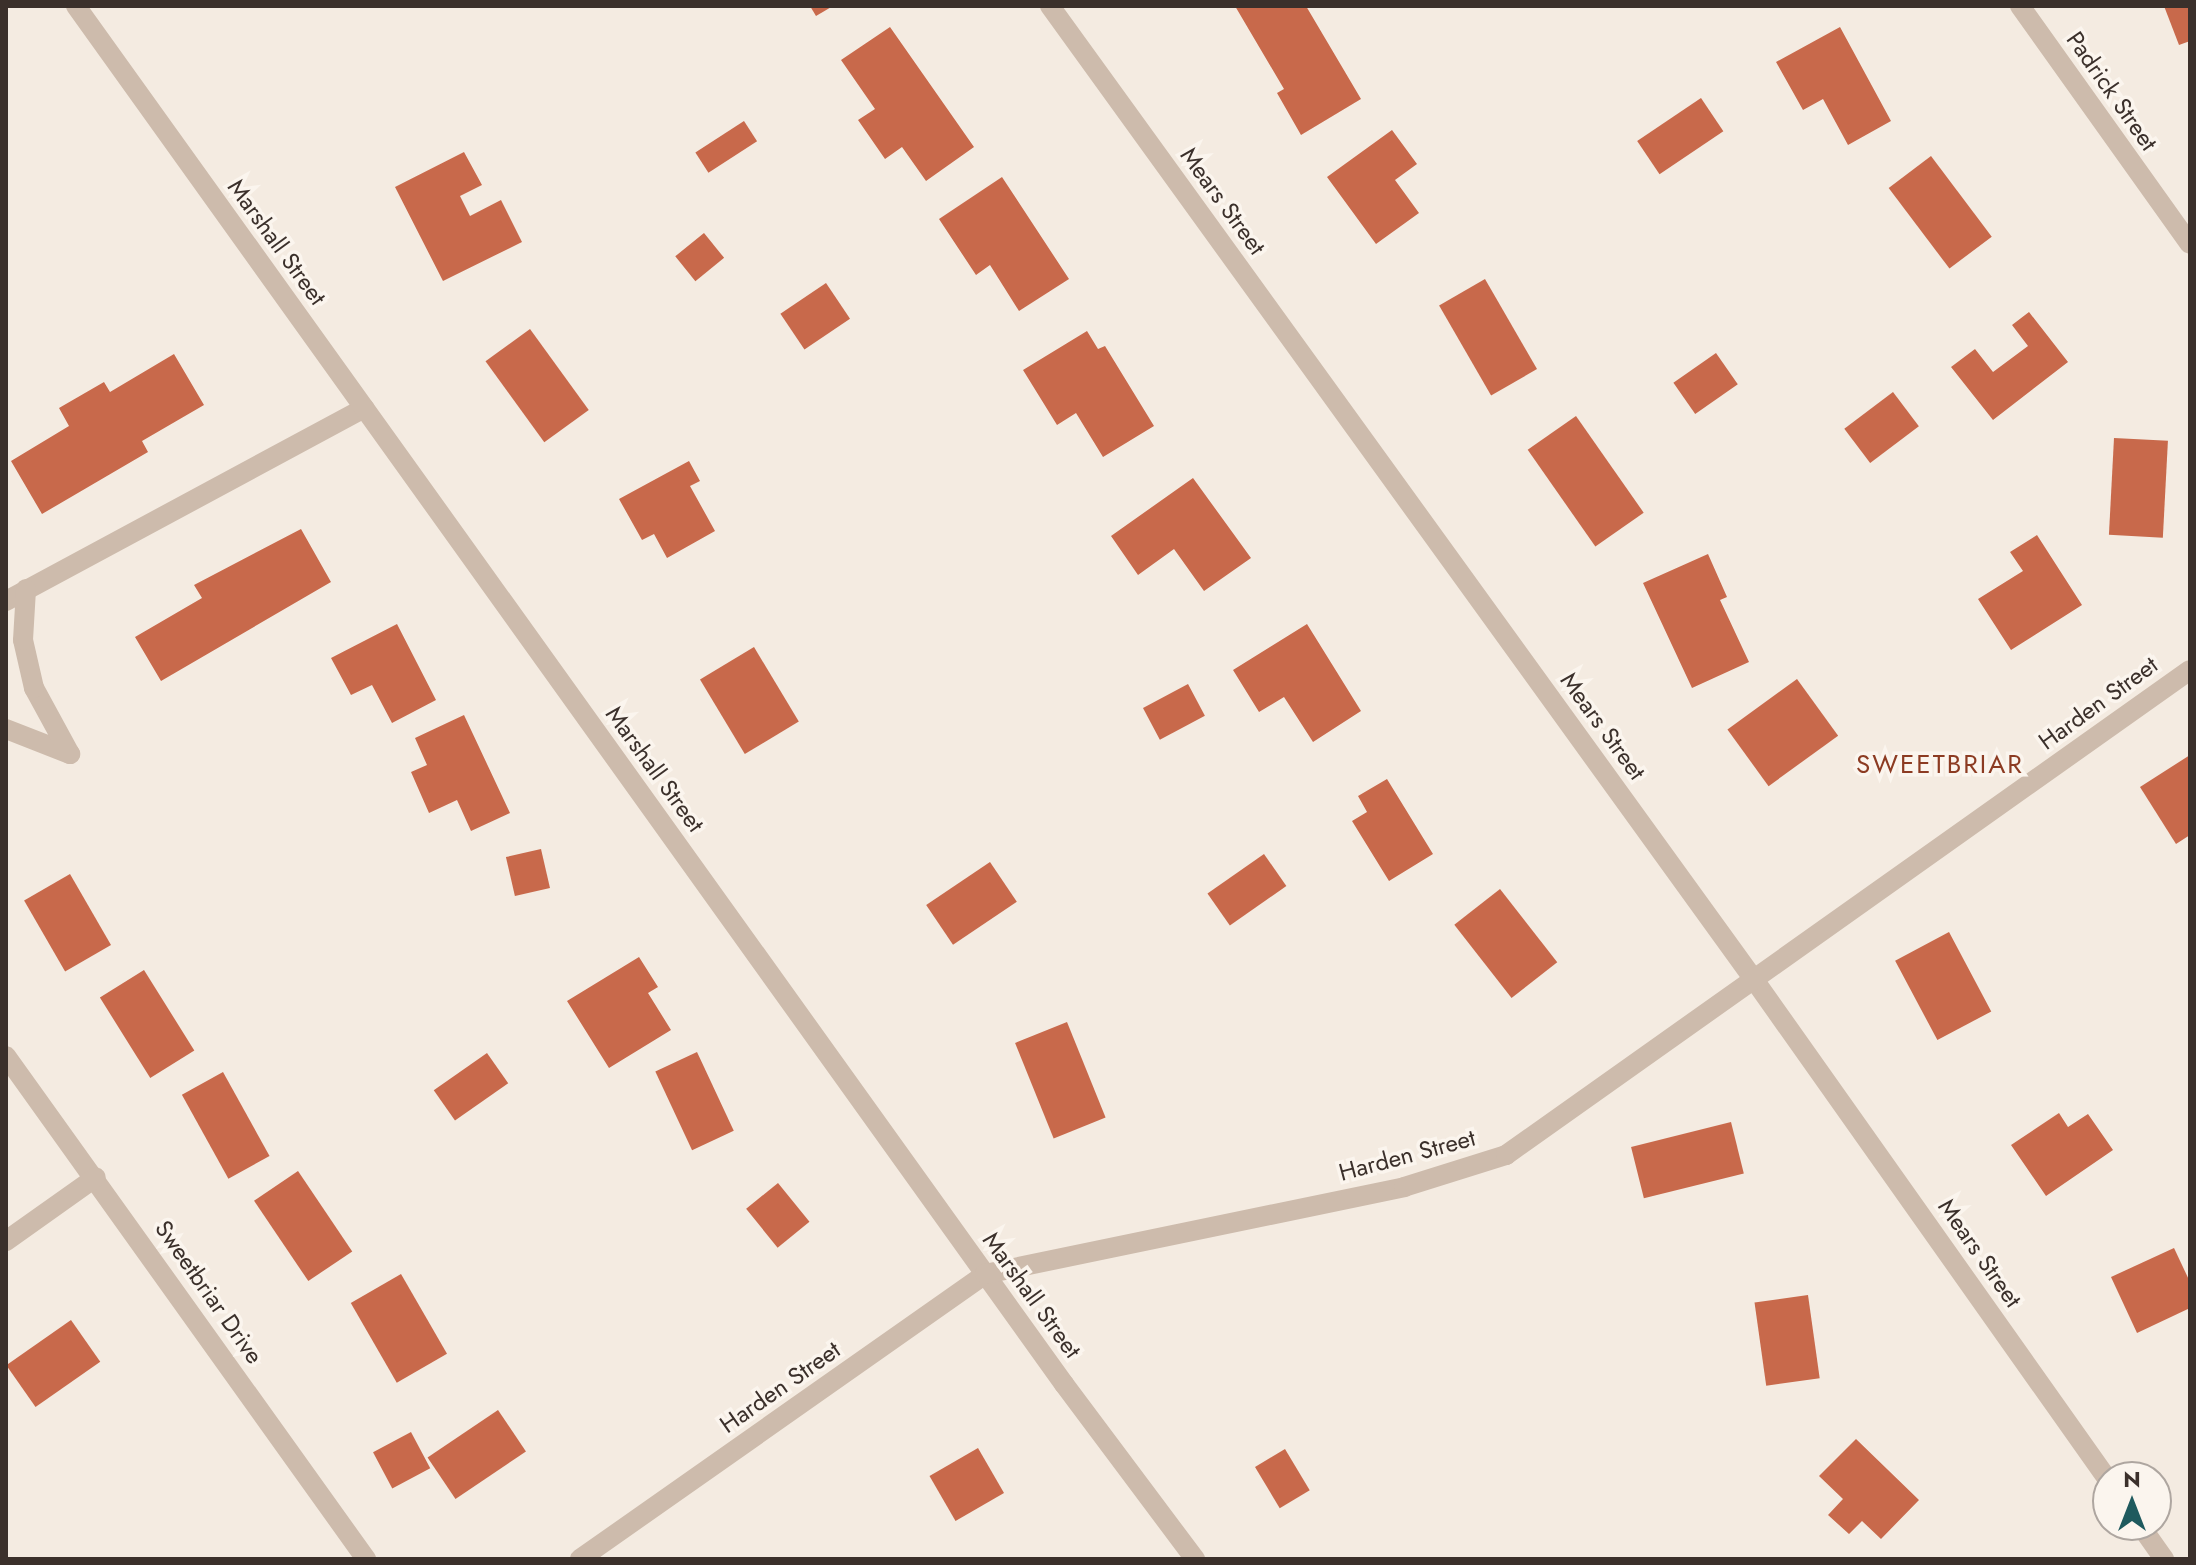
<!DOCTYPE html>
<style>
body{margin:0}
#map{position:relative;width:2196px;height:1565px;overflow:hidden;background:#f4ebe1;font-family:Jost,sans-serif}
div>[style]{position:absolute}
[style*='--x']{left:calc(var(--x)*1px);top:calc(var(--y)*1px);width:calc(var(--w)*1px);rotate:calc(var(--a)*1deg)}
.building>*{inset:0;background:#c8694b;transform-origin:0 0}
.service>*{height:20px;margin:-10px;padding:0 10px;transform-origin:10px;border-radius:10px;background:#cdbbac}
.minor>*{height:20px;margin:-10px;padding:0 10px;transform-origin:10px;border-radius:10px;background:#cdbbac}
span{translate:-50% -50%;white-space:nowrap;text-align:center;line-height:1.15;-webkit-text-stroke:7px #fbf5ee;paint-order:stroke}
.street-label{font-size:24px;color:#3b302b}
.neighbourhood-label{font-size:26px;color:#8c3b22;letter-spacing:2px}
.frame{position:absolute;inset:0;border:8px solid #3b302b;pointer-events:none}
.north{position:absolute;left:2092px;top:1461px;width:80px;height:80px;box-sizing:border-box;background:#fbf5ee;border:2px solid #aea6a0;border-radius:50%;rotate:0deg;font-size:22px;font-weight:700;line-height:32px;text-align:center;color:#3b302b}
.north::after{content:'';display:block;margin:auto;width:28px;height:36px;background:#1f5a5e;clip-path:polygon(50% 0,100% 100%,50% 72%,0 100%)}
</style>
<div id="map">
<div class="building">
<div style="clip-path:polygon(810px 6px,833px 6px,816px 16px)"></div>
<div style="clip-path:polygon(1235px 6px,1306px 6px,1361px 99px,1301px 135px,1277px 93px,1284px 89px)"></div>
<div style="clip-path:polygon(2164px 6px,2190px 6px,2190px 41px,2179px 45px)"></div>
<div style="clip-path:polygon(890px 27px,974px 147px,926px 181px,902px 147px,885px 159px,858px 120px,875px 109px,841px 60px)"></div>
<div style="clip-path:polygon(1840px 27px,1891px 121px,1848px 145px,1823px 99px,1803px 110px,1776px 62px)"></div>
<div style="left:1701px;top:98px;width:40px;height:77px;rotate:56deg"></div>
<div style="left:744px;top:121px;width:24px;height:58px;rotate:57deg"></div>
<div style="clip-path:polygon(1392px 130px,1417px 164px,1395px 180px,1419px 213px,1376px 244px,1327px 177px)"></div>
<div style="clip-path:polygon(464px 152px,482px 185px,460px 196px,470px 216px,501px 200px,522px 242px,443px 281px,395px 187px)"></div>
<div style="left:1931px;top:156px;width:101px;height:53px;rotate:53deg"></div>
<div style="clip-path:polygon(1002px 177px,1069px 279px,1019px 311px,990px 265px,976px 275px,939px 219px)"></div>
<div style="left:704px;top:233px;width:32px;height:37px;rotate:51deg"></div>
<div style="left:1485px;top:279px;width:104px;height:53px;rotate:60deg"></div>
<div style="left:826px;top:283px;width:43px;height:55px;rotate:56deg"></div>
<div style="clip-path:polygon(2029px 312px,2068px 362px,1993px 420px,1951px 367px,1975px 349px,1993px 372px,2028px 346px,2012px 325px)"></div>
<div style="left:530px;top:329px;width:100px;height:55px;rotate:54deg"></div>
<div style="clip-path:polygon(1087px 331px,1098px 349px,1105px 346px,1154px 426px,1103px 457px,1076px 413px,1057px 425px,1023px 370px)"></div>
<div style="left:1716px;top:353px;width:38px;height:52px;rotate:55deg"></div>
<div style="clip-path:polygon(174px 354px,204px 405px,142px 441px,148px 452px,42px 514px,11px 461px,69px 426px,59px 408px,104px 382px,110px 392px)"></div>
<div style="left:1893px;top:392px;width:43px;height:61px;rotate:53deg"></div>
<div style="left:1576px;top:416px;width:118px;height:59px;rotate:55deg"></div>
<div style="left:2114px;top:438px;width:54px;height:97px;rotate:3deg"></div>
<div style="clip-path:polygon(689px 461px,700px 481px,690px 486px,715px 531px,667px 558px,654px 534px,642px 540px,619px 499px)"></div>
<div style="clip-path:polygon(1193px 478px,1251px 558px,1204px 591px,1174px 549px,1138px 575px,1111px 536px)"></div>
<div style="clip-path:polygon(301px 529px,331px 582px,161px 681px,135px 637px,202px 598px,194px 585px)"></div>
<div style="clip-path:polygon(2037px 535px,2082px 605px,2011px 650px,1978px 599px,2023px 571px,2010px 552px)"></div>
<div style="clip-path:polygon(1708px 554px,1727px 597px,1720px 600px,1749px 662px,1692px 688px,1643px 583px)"></div>
<div style="clip-path:polygon(397px 624px,436px 700px,392px 723px,372px 685px,351px 695px,331px 658px)"></div>
<div style="clip-path:polygon(1307px 624px,1361px 711px,1313px 742px,1284px 697px,1259px 712px,1233px 670px)"></div>
<div style="left:754px;top:647px;width:87px;height:63px;rotate:59deg"></div>
<div style="left:1797px;top:679px;width:70px;height:86px;rotate:54deg"></div>
<div style="left:1188px;top:684px;width:36px;height:51px;rotate:62deg"></div>
<div style="clip-path:polygon(464px 715px,510px 813px,471px 831px,457px 800px,429px 813px,411px 772px,427px 765px,415px 738px)"></div>
<div style="clip-path:polygon(2190px 755px,2190px 835px,2176px 844px,2140px 787px)"></div>
<div style="clip-path:polygon(1387px 779px,1433px 854px,1389px 881px,1352px 821px,1367px 812px,1358px 796px)"></div>
<div style="left:541px;top:849px;width:40px;height:36px;rotate:77deg"></div>
<div style="left:1264px;top:854px;width:39px;height:69px;rotate:55deg"></div>
<div style="left:990px;top:862px;width:48px;height:77px;rotate:56deg"></div>
<div style="left:70px;top:874px;width:82px;height:53px;rotate:60deg"></div>
<div style="left:1500px;top:889px;width:93px;height:58px;rotate:52deg"></div>
<div style="left:1949px;top:932px;width:90px;height:61px;rotate:62deg"></div>
<div style="clip-path:polygon(639px 957px,658px 987px,648px 993px,671px 1030px,609px 1068px,567px 1001px)"></div>
<div style="left:144px;top:970px;width:95px;height:52px;rotate:58deg"></div>
<div style="left:1067px;top:1022px;width:103px;height:56px;rotate:68deg"></div>
<div style="left:697px;top:1052px;width:87px;height:46px;rotate:65deg"></div>
<div style="left:487px;top:1053px;width:37px;height:65px;rotate:55deg"></div>
<div style="left:223px;top:1072px;width:96px;height:47px;rotate:61deg"></div>
<div style="clip-path:polygon(2059px 1113px,2068px 1127px,2088px 1114px,2113px 1150px,2046px 1196px,2011px 1145px)"></div>
<div style="left:1731px;top:1122px;width:53px;height:103px;rotate:76deg"></div>
<div style="left:298px;top:1171px;width:97px;height:53px;rotate:56deg"></div>
<div style="left:778px;top:1183px;width:50px;height:41px;rotate:51deg"></div>
<div style="clip-path:polygon(2174px 1248px,2190px 1282px,2190px 1308px,2137px 1333px,2111px 1277px)"></div>
<div style="left:401px;top:1274px;width:92px;height:58px;rotate:60deg"></div>
<div style="left:1808px;top:1295px;width:84px;height:54px;rotate:82deg"></div>
<div style="left:71px;top:1320px;width:51px;height:79px;rotate:55deg"></div>
<div style="left:498px;top:1410px;width:50px;height:85px;rotate:56deg"></div>
<div style="left:411px;top:1432px;width:41px;height:43px;rotate:62deg"></div>
<div style="clip-path:polygon(1856px 1439px,1919px 1500px,1881px 1539px,1862px 1521px,1849px 1534px,1828px 1515px,1843px 1499px,1819px 1476px)"></div>
<div style="left:978px;top:1448px;width:52px;height:56px;rotate:60deg"></div>
<div style="left:1285px;top:1449px;width:48px;height:35px;rotate:59deg"></div>
</div>
<div class="service">
<div style="--x:6;--y:601;--w:407;--a:-28.3"></div>
<div style="--x:6;--y:729;--w:69;--a:21.3"></div>
<div style="--x:70;--y:754;--w:75;--a:-118.6"></div>
<div style="--x:34;--y:688;--w:49;--a:-102.9"></div>
<div style="--x:23;--y:640;--w:51;--a:-86.6"></div>
</div>
<div class="minor">
<div style="--x:76;--y:6;--w:1696;--a:54.36"></div>
<div style="--x:1064;--y:1384;--w:219;--a:53.2"></div>
<div style="--x:1050;--y:6;--w:1203;--a:54.13"></div>
<div style="--x:1755;--y:981;--w:611;--a:54.72"></div>
<div style="--x:2020;--y:6;--w:292;--a:54.5"></div>
<div style="--x:6;--y:1056;--w:619;--a:54.41"></div>
<div style="--x:6;--y:1241;--w:110;--a:-35.4"></div>
<div style="--x:2140;--y:1525;--w:42;--a:54.8"></div>
<div style="--x:580;--y:1559;--w:495;--a:-35.1"></div>
<div style="--x:985;--y:1274;--w:428;--a:-11.7"></div>
<div style="--x:1404;--y:1187;--w:107;--a:-17.4"></div>
<div style="--x:1506;--y:1155;--w:838;--a:-35.34"></div>
</div>
<div class="street-label">
<span style="left:2112px;top:91px;rotate:55deg">Padrick Street</span>
<span style="left:1223px;top:201px;rotate:54deg">Mears Street</span>
<span style="left:277px;top:242px;rotate:54deg">Marshall Street</span>
<span style="left:2098px;top:703px;rotate:-36deg">Harden Street</span>
<span style="left:1603px;top:726px;rotate:54deg">Mears Street</span>
<span style="left:655px;top:769px;rotate:54deg">Marshall Street</span>
<span style="left:1407px;top:1155px;rotate:-15deg">Harden Street</span>
<span style="left:1980px;top:1253px;rotate:55deg">Mears Street</span>
<span style="left:209px;top:1292px;rotate:55deg">Sweetbriar Drive</span>
<span style="left:1032px;top:1295px;rotate:54deg">Marshall Street</span>
<span style="left:780px;top:1387px;rotate:-35deg">Harden Street</span>
</div>
<div class="neighbourhood-label">
<span style="left:1940px;top:765px">SWEETBRIAR</span>
</div>
<div class="frame"></div>
<div class="north">N</div>
</div>
